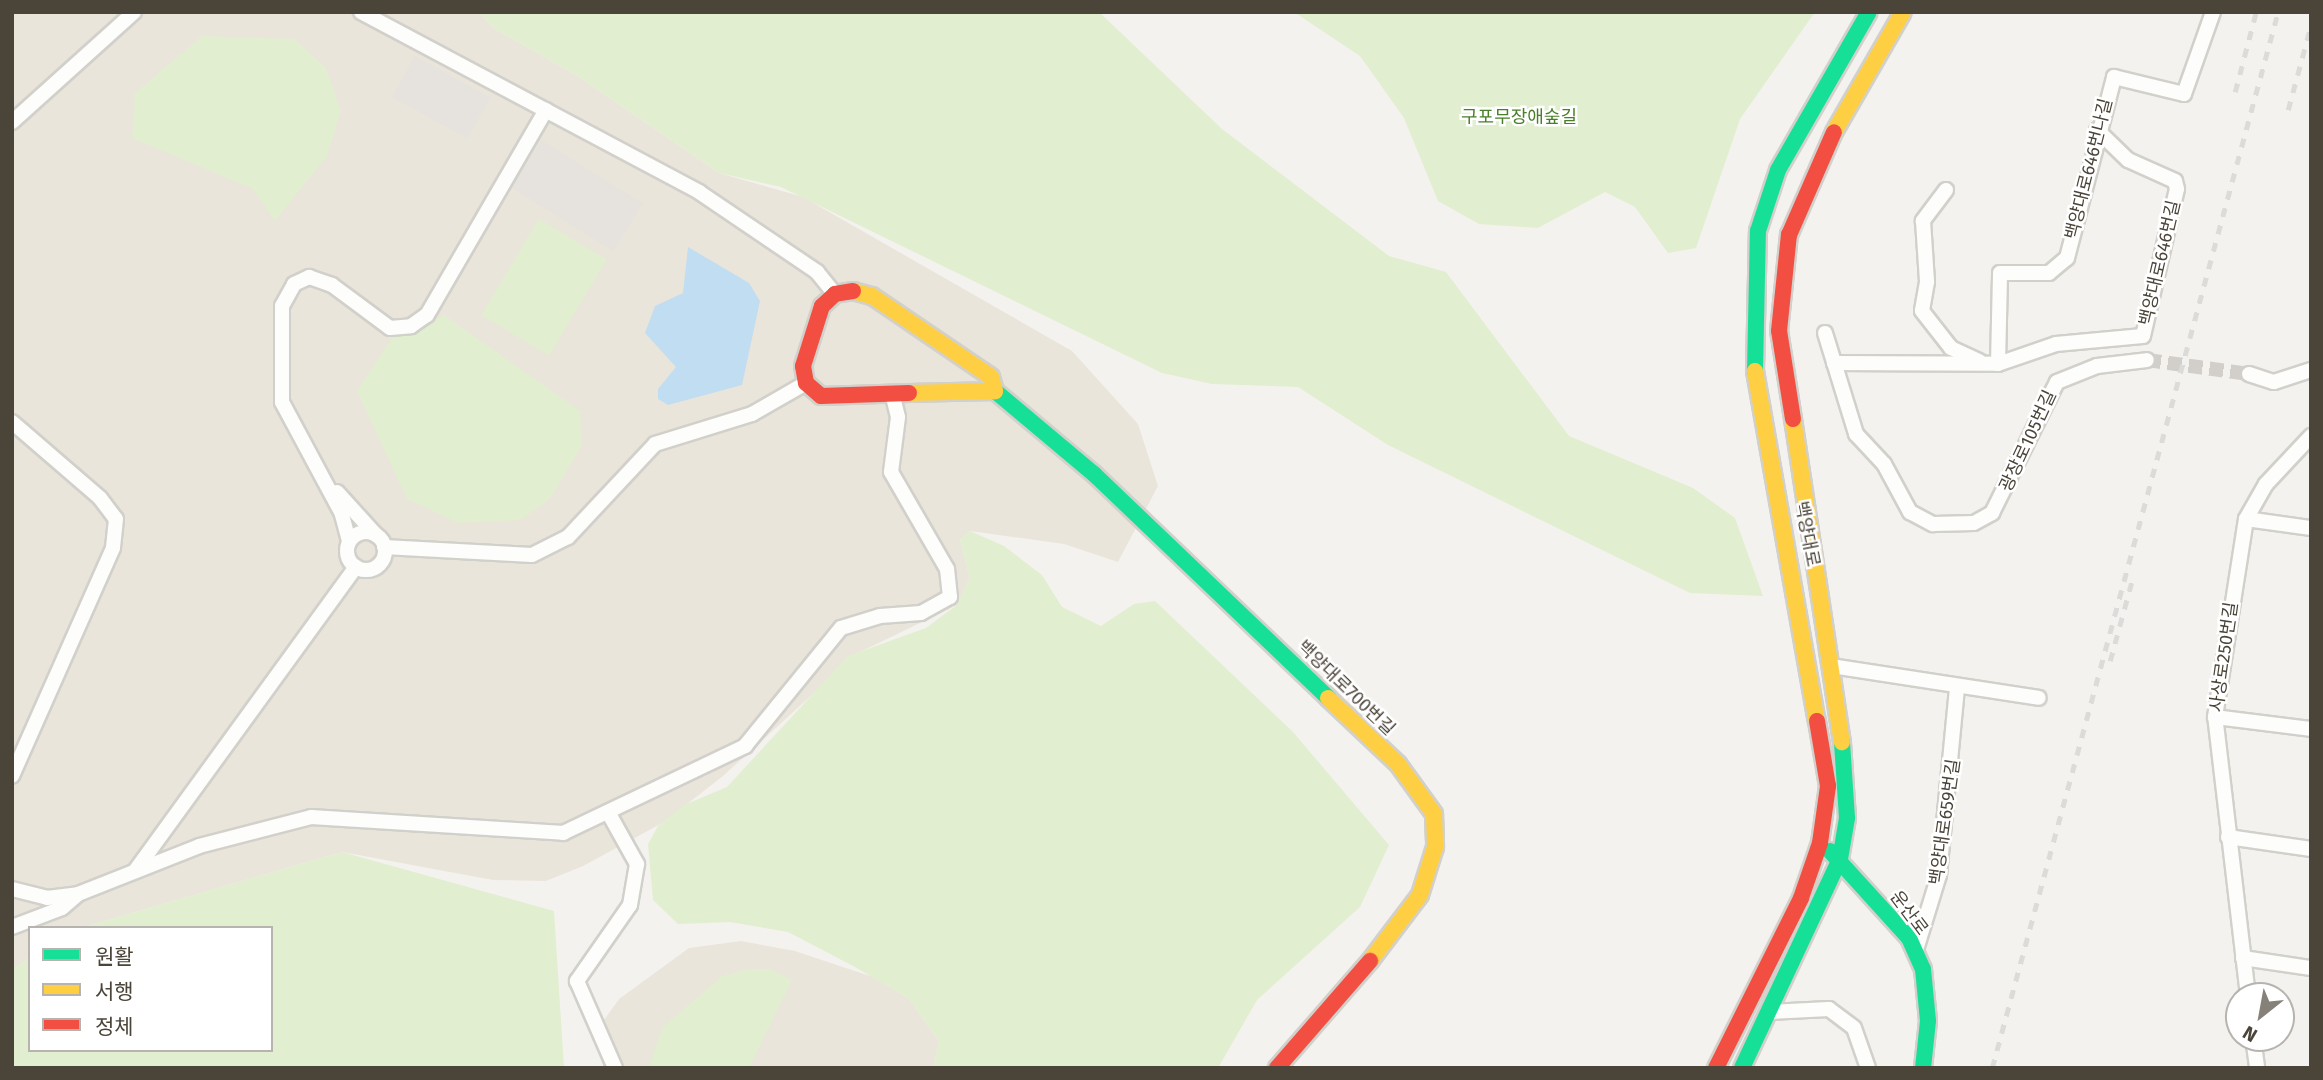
<!DOCTYPE html>
<meta charset="utf-8">
<style>
body{margin:0}
#map{position:relative;width:2323px;height:1080px;overflow:hidden;background:#f4f2ee;font-family:"Fira Sans","Noto Sans KR",sans-serif}
div>[style]{position:absolute}
[style*='--x']{left:calc(var(--x)*1px);top:calc(var(--y)*1px);width:calc(var(--w)*1px);rotate:calc(var(--a)*1deg)}
.education>*{inset:0;background:#eae5da}
.green>*{inset:0;background:#e1eecf;transform-origin:0 0}
.parking>*{inset:0;background:#e6e3df;transform-origin:0 0}
.water>*{inset:0;background:#c0ddf1}
.street-tunnel>*{height:14px;margin-top:-7px;transform-origin:0;background:repeating-linear-gradient(90deg,#d2cfca 0 14px,transparent 0 21px)}
.roads{filter:drop-shadow(2px 0 #d2d0cb) drop-shadow(-2px 0 #d2d0cb) drop-shadow(0 2px #d2d0cb) drop-shadow(0 -2px #d2d0cb)}
.street>*{height:14px;margin:-7px;padding:0 7px;transform-origin:7px;border-radius:7px;background:#fdfdfc}
.street>.ring{margin:-7px;padding:0;box-sizing:content-box;background:none;border:14px solid #fdfdfc;border-radius:50%}
.fast>*{height:16px;margin:-8px;padding:0 8px;transform-origin:8px;border-radius:8px;background:#16e098}
.slow>*{height:16px;margin:-8px;padding:0 8px;transform-origin:8px;border-radius:8px;background:#ffcf43}
.jam>*{height:16px;margin:-8px;padding:0 8px;transform-origin:8px;border-radius:8px;background:#f24e42}
.rail>*{height:4.5px;margin-top:-2.25px;transform-origin:0;background:repeating-linear-gradient(90deg,#dbdbda 0 9px,transparent 0 18px)}
span{translate:-50% -50%;white-space:nowrap;text-align:center;line-height:1.15;-webkit-text-stroke:5px #fff;paint-order:stroke}
.park-label{font-size:18px;color:#4a7f2a}
.street-label{font-size:18px;color:#4b4439}
.frame{position:absolute;inset:0;border:14px solid #4b4439;pointer-events:none}
.legend{position:absolute;left:28px;top:926px;width:245px;height:126px;box-sizing:border-box;background:#fff;border:2px solid #b7b4b0;margin:0;padding:9px 12px;list-style:none;font-size:21px;color:#4b4439}
.legend li{display:flex;align-items:center;gap:14px;height:35px}
.legend b{width:35px;border:2px solid #b7b4b0}
.north{position:absolute;left:2225px;top:982px;width:70px;height:70px;box-sizing:border-box;background:#fff;border:2px solid #b7b4b0;border-radius:50%;rotate:211deg;font-size:19px;font-weight:700;line-height:28px;text-align:center;color:#4b4439}
.north::after{content:'';display:block;margin:auto;width:24px;height:32px;background:#868178;clip-path:polygon(50% 0,100% 100%,50% 72%,0 100%)}
</style>
<div id="map">
<div class="education">
<div style="clip-path:polygon(12px 12px,479px 12px,492px 27px,579px 77px,719px 173px,803px 197px,1072px 351px,1138px 424px,1158px 486px,1118px 562px,1064px 544px,970px 531px,960px 540px,970px 578px,957px 605px,858px 653px,723px 776px,664px 822px,583px 866px,546px 881px,493px 880px,342px 852px,80px 928px,30px 928px,30px 957px,12px 970px)"></div>
<div style="clip-path:polygon(741px 941px,795px 951px,873px 977px,909px 999px,939px 1041px,933px 1068px,604px 1068px,594px 1034px,619px 999px,689px 948px)"></div>
</div>
<div class="green">
<div style="clip-path:polygon(479px 12px,1099px 12px,1222px 129px,1389px 256px,1446px 272px,1569px 436px,1693px 488px,1735px 518px,1763px 596px,1690px 593px,1388px 445px,1298px 387px,1212px 384px,1162px 373px,781px 187px,719px 173px,579px 77px,492px 27px)"></div>
<div style="clip-path:polygon(1294px 12px,1815px 12px,1740px 119px,1696px 248px,1668px 253px,1635px 207px,1605px 192px,1538px 228px,1479px 224px,1438px 201px,1404px 118px,1360px 56px)"></div>
<div style="clip-path:polygon(202px 36px,294px 39px,326px 68px,341px 111px,327px 156px,275px 221px,253px 189px,132px 138px,135px 93px)"></div>
<div style="left:539px;top:219px;width:79px;height:112px;rotate:31deg"></div>
<div style="clip-path:polygon(444px 315px,580px 411px,582px 445px,550px 499px,520px 520px,458px 523px,407px 499px,357px 391px,392px 338px)"></div>
<div style="clip-path:polygon(970px 531px,1004px 546px,1042px 575px,1062px 607px,1101px 626px,1134px 604px,1155px 601px,1293px 732px,1389px 845px,1360px 907px,1257px 1000px,1218px 1068px,933px 1068px,939px 1041px,909px 999px,855px 967px,788px 932px,730px 922px,678px 924px,653px 900px,648px 844px,658px 826px,684px 805px,727px 787px,848px 656px,926px 628px,957px 605px,970px 578px,960px 540px)"></div>
<div style="clip-path:polygon(342px 852px,554px 911px,564px 1068px,12px 1068px,12px 970px,30px 957px,30px 1050px,271px 1050px,271px 928px,80px 928px)"></div>
<div style="clip-path:polygon(747px 969px,771px 969px,792px 980px,749px 1068px,649px 1068px,662px 1028px,722px 976px)"></div>
</div>
<div class="parking">
<div style="left:415px;top:56px;width:86px;height:47px;rotate:29deg"></div>
<div style="left:541px;top:140px;width:120px;height:56px;rotate:32deg"></div>
</div>
<div class="water">
<div style="clip-path:polygon(688px 247px,749px 283px,760px 301px,742px 385px,668px 405px,658px 399px,658px 389px,676px 367px,645px 333px,655px 306px,683px 293px)"></div>
</div>
<div class="street-tunnel">
<div style="--x:2147;--y:360;--w:103;--a:7.8"></div>
</div>
<div class="roads">
<div class="street">
<div style="--x:361;--y:12;--w:383;--a:28"></div>
<div style="--x:699;--y:192;--w:143;--a:34.1"></div>
<div style="--x:817;--y:272;--w:28;--a:51"></div>
<div style="--x:12;--y:122;--w:164;--a:-42"></div>
<div style="--x:1946;--y:190;--w:39;--a:127"></div>
<div style="--x:1923;--y:221;--w:61;--a:86.2"></div>
<div style="--x:1927;--y:282;--w:29;--a:100"></div>
<div style="--x:1922;--y:311;--w:47;--a:51.9"></div>
<div style="--x:1951;--y:348;--w:31;--a:25"></div>
<div style="--x:1825;--y:333;--w:106;--a:72.9"></div>
<div style="--x:1856;--y:434;--w:41;--a:47"></div>
<div style="--x:1884;--y:464;--w:55;--a:61.6"></div>
<div style="--x:1910;--y:512;--w:26;--a:28"></div>
<div style="--x:1933;--y:524;--w:41;--a:-1.4"></div>
<div style="--x:1974;--y:523;--w:21;--a:-29"></div>
<div style="--x:1992;--y:513;--w:146;--a:-63.6"></div>
<div style="--x:2057;--y:382;--w:43;--a:-21.8"></div>
<div style="--x:2097;--y:366;--w:50;--a:-6.8"></div>
<div style="--x:1834;--y:363;--w:164;--a:0.3"></div>
<div style="--x:1998;--y:364;--w:61;--a:-19"></div>
<div style="--x:2056;--y:344;--w:87;--a:-5.3"></div>
<div style="--x:2143;--y:336;--w:151;--a:-77"></div>
<div style="--x:2177;--y:189;--w:8;--a:-104"></div>
<div style="--x:2175;--y:181;--w:51;--a:-155.9"></div>
<div style="--x:2128;--y:160;--w:43;--a:-135.9"></div>
<div style="--x:1998;--y:364;--w:91;--a:-88.7"></div>
<div style="--x:2000;--y:273;--w:49;--a:0"></div>
<div style="--x:2049;--y:273;--w:23;--a:-40"></div>
<div style="--x:2067;--y:258;--w:187;--a:-75.4"></div>
<div style="--x:2114;--y:77;--w:72;--a:13.7"></div>
<div style="--x:2184;--y:94;--w:87;--a:-70.5"></div>
<div style="--x:2249;--y:374;--w:26;--a:18"></div>
<div style="--x:2274;--y:382;--w:39;--a:-18"></div>
<div style="--x:12;--y:422;--w:116;--a:40.8"></div>
<div style="--x:100;--y:498;--w:26;--a:53"></div>
<div style="--x:116;--y:519;--w:29;--a:96"></div>
<div style="--x:113;--y:548;--w:249;--a:113.9"></div>
<div style="--x:337;--y:492;--w:58;--a:47.8"></div>
<div style="--x:2246;--y:519;--w:66;--a:7.9"></div>
<div class="ring" style="left:347px;top:532px;width:24px;height:24px"></div>
<div style="--x:349;--y:541;--w:28;--a:-105"></div>
<div style="--x:342;--y:514;--w:127;--a:-118.2"></div>
<div style="--x:282;--y:402;--w:96;--a:-90"></div>
<div style="--x:282;--y:306;--w:25;--a:-61"></div>
<div style="--x:294;--y:284;--w:17;--a:-25"></div>
<div style="--x:309;--y:277;--w:24;--a:19"></div>
<div style="--x:332;--y:285;--w:72;--a:36.6"></div>
<div style="--x:390;--y:328;--w:21;--a:-5"></div>
<div style="--x:411;--y:326;--w:19;--a:-35"></div>
<div style="--x:427;--y:315;--w:237;--a:-59.9"></div>
<div style="--x:384;--y:547;--w:148;--a:3.1"></div>
<div style="--x:532;--y:555;--w:40;--a:-26.6"></div>
<div style="--x:568;--y:537;--w:127;--a:-46.9"></div>
<div style="--x:655;--y:444;--w:102;--a:-17.2"></div>
<div style="--x:752;--y:414;--w:62;--a:-29.9"></div>
<div style="--x:1831;--y:666;--w:210;--a:8.7"></div>
<div style="--x:2215;--y:717;--w:97;--a:7.1"></div>
<div style="--x:608;--y:812;--w:60;--a:60.9"></div>
<div style="--x:637;--y:864;--w:42;--a:99.7"></div>
<div style="--x:630;--y:905;--w:93;--a:124.9"></div>
<div style="--x:577;--y:981;--w:95;--a:66.4"></div>
<div style="--x:2228;--y:837;--w:84;--a:8.2"></div>
<div style="--x:135;--y:871;--w:376;--a:-54"></div>
<div style="--x:12;--y:889;--w:36;--a:14"></div>
<div style="--x:47;--y:898;--w:31;--a:-7"></div>
<div style="--x:78;--y:894;--w:130;--a:-21.6"></div>
<div style="--x:199;--y:846;--w:116;--a:-14.5"></div>
<div style="--x:311;--y:817;--w:253;--a:3.6"></div>
<div style="--x:563;--y:833;--w:202;--a:-25.5"></div>
<div style="--x:745;--y:746;--w:152;--a:-50.9"></div>
<div style="--x:841;--y:628;--w:41;--a:-17.1"></div>
<div style="--x:880;--y:616;--w:41;--a:-4.2"></div>
<div style="--x:921;--y:613;--w:33;--a:-29"></div>
<div style="--x:950;--y:597;--w:28;--a:-96"></div>
<div style="--x:947;--y:569;--w:112;--a:-120"></div>
<div style="--x:891;--y:472;--w:55;--a:-82.7"></div>
<div style="--x:898;--y:417;--w:25;--a:-104"></div>
<div style="--x:12;--y:927;--w:53;--a:-20.8"></div>
<div style="--x:62;--y:908;--w:20;--a:-41"></div>
<div style="--x:1915;--y:953;--w:82;--a:-72.9"></div>
<div style="--x:1939;--y:875;--w:188;--a:-84.5"></div>
<div style="--x:2243;--y:958;--w:69;--a:8.4"></div>
<div style="--x:2248;--y:996;--w:281;--a:-96.7"></div>
<div style="--x:2215;--y:717;--w:200;--a:-81.1"></div>
<div style="--x:2246;--y:519;--w:40;--a:-60.3"></div>
<div style="--x:2266;--y:484;--w:66;--a:-46.8"></div>
<div style="--x:1769;--y:1012;--w:60;--a:-2.9"></div>
<div style="--x:1829;--y:1009;--w:31;--a:37"></div>
<div style="--x:1854;--y:1028;--w:42;--a:70.7"></div>
<div style="--x:2253;--y:1038;--w:30;--a:82"></div>
</div>
<div class="fast">
<div style="--x:1755;--y:371;--w:140;--a:-88.8"></div>
<div style="--x:1758;--y:231;--w:64;--a:-71.8"></div>
<div style="--x:1778;--y:170;--w:182;--a:-60.1"></div>
<div style="--x:995;--y:391;--w:129;--a:40"></div>
<div style="--x:1094;--y:474;--w:324;--a:43.7"></div>
<div style="--x:1830;--y:851;--w:118;--a:47.8"></div>
<div style="--x:1909;--y:938;--w:34;--a:66"></div>
<div style="--x:1923;--y:969;--w:52;--a:84.5"></div>
<div style="--x:1928;--y:1021;--w:47;--a:96.1"></div>
<div style="--x:1742;--y:1068;--w:231;--a:-64.9"></div>
<div style="--x:1840;--y:859;--w:42;--a:-80.3"></div>
<div style="--x:1847;--y:818;--w:76;--a:-93.8"></div>
</div>
<div class="slow">
<div style="--x:1834;--y:132;--w:138;--a:-60.1"></div>
<div style="--x:853;--y:291;--w:20;--a:15"></div>
<div style="--x:872;--y:296;--w:144;--a:34.2"></div>
<div style="--x:991;--y:377;--w:15;--a:74"></div>
<div style="--x:995;--y:391;--w:86;--a:178.7"></div>
<div style="--x:1755;--y:371;--w:355;--a:80"></div>
<div style="--x:1793;--y:419;--w:327;--a:81.4"></div>
<div style="--x:1328;--y:698;--w:96;--a:43.3"></div>
<div style="--x:1398;--y:764;--w:62;--a:54.2"></div>
<div style="--x:1434;--y:814;--w:33;--a:88"></div>
<div style="--x:1435;--y:847;--w:50;--a:107.4"></div>
<div style="--x:1420;--y:895;--w:83;--a:127.1"></div>
</div>
<div class="jam">
<div style="--x:853;--y:291;--w:18;--a:171"></div>
<div style="--x:835;--y:294;--w:18;--a:137"></div>
<div style="--x:822;--y:306;--w:63;--a:107.6"></div>
<div style="--x:803;--y:366;--w:17;--a:80"></div>
<div style="--x:806;--y:383;--w:20;--a:41"></div>
<div style="--x:821;--y:396;--w:88;--a:-2"></div>
<div style="--x:1793;--y:419;--w:89;--a:-99"></div>
<div style="--x:1779;--y:331;--w:97;--a:-84.1"></div>
<div style="--x:1789;--y:235;--w:112;--a:-66.4"></div>
<div style="--x:1277;--y:1068;--w:142;--a:-49"></div>
<div style="--x:1716;--y:1068;--w:190;--a:-63.4"></div>
<div style="--x:1801;--y:898;--w:58;--a:-70.9"></div>
<div style="--x:1820;--y:843;--w:58;--a:-82"></div>
<div style="--x:1828;--y:786;--w:66;--a:-99.6"></div>
</div>
</div>
<div class="rail">
<div style="--x:2235;--y:92;--w:83;--a:-75.3"></div>
<div style="--x:2288;--y:110;--w:88;--a:-74.9"></div>
<div style="--x:2110;--y:661;--w:87;--a:-74.7"></div>
<div style="--x:1992;--y:1068;--w:1094;--a:-74.85"></div>
</div>
<div class="park-label">
<span style="left:1519px;top:117px">구포무장애숲길</span>
</div>
<div class="street-label">
<span style="left:2089px;top:169px;rotate:-76deg">백양대로646번나길</span>
<span style="left:2160px;top:263px;rotate:-77deg">백양대로646번길</span>
<span style="left:2028px;top:441px;rotate:-65deg">광장로105번길</span>
<span style="left:1807px;top:534px;rotate:79deg">백양대로</span>
<span style="left:2224px;top:657px;rotate:-82deg">사상로250번길</span>
<span style="left:1346px;top:688px;rotate:44deg">백양대로700번길</span>
<span style="left:1945px;top:822px;rotate:-82deg">백양대로659번길</span>
<span style="left:1909px;top:913px;rotate:53deg">운산로</span>
</div>
<div class="frame"></div>
<ul class="legend">
<li><b style="height:9px;background:#16e098"></b>원활</li>
<li><b style="height:9px;background:#ffcf43"></b>서행</li>
<li><b style="height:9px;background:#f24e42"></b>정체</li>
</ul>
<div class="north">N</div>
</div>
